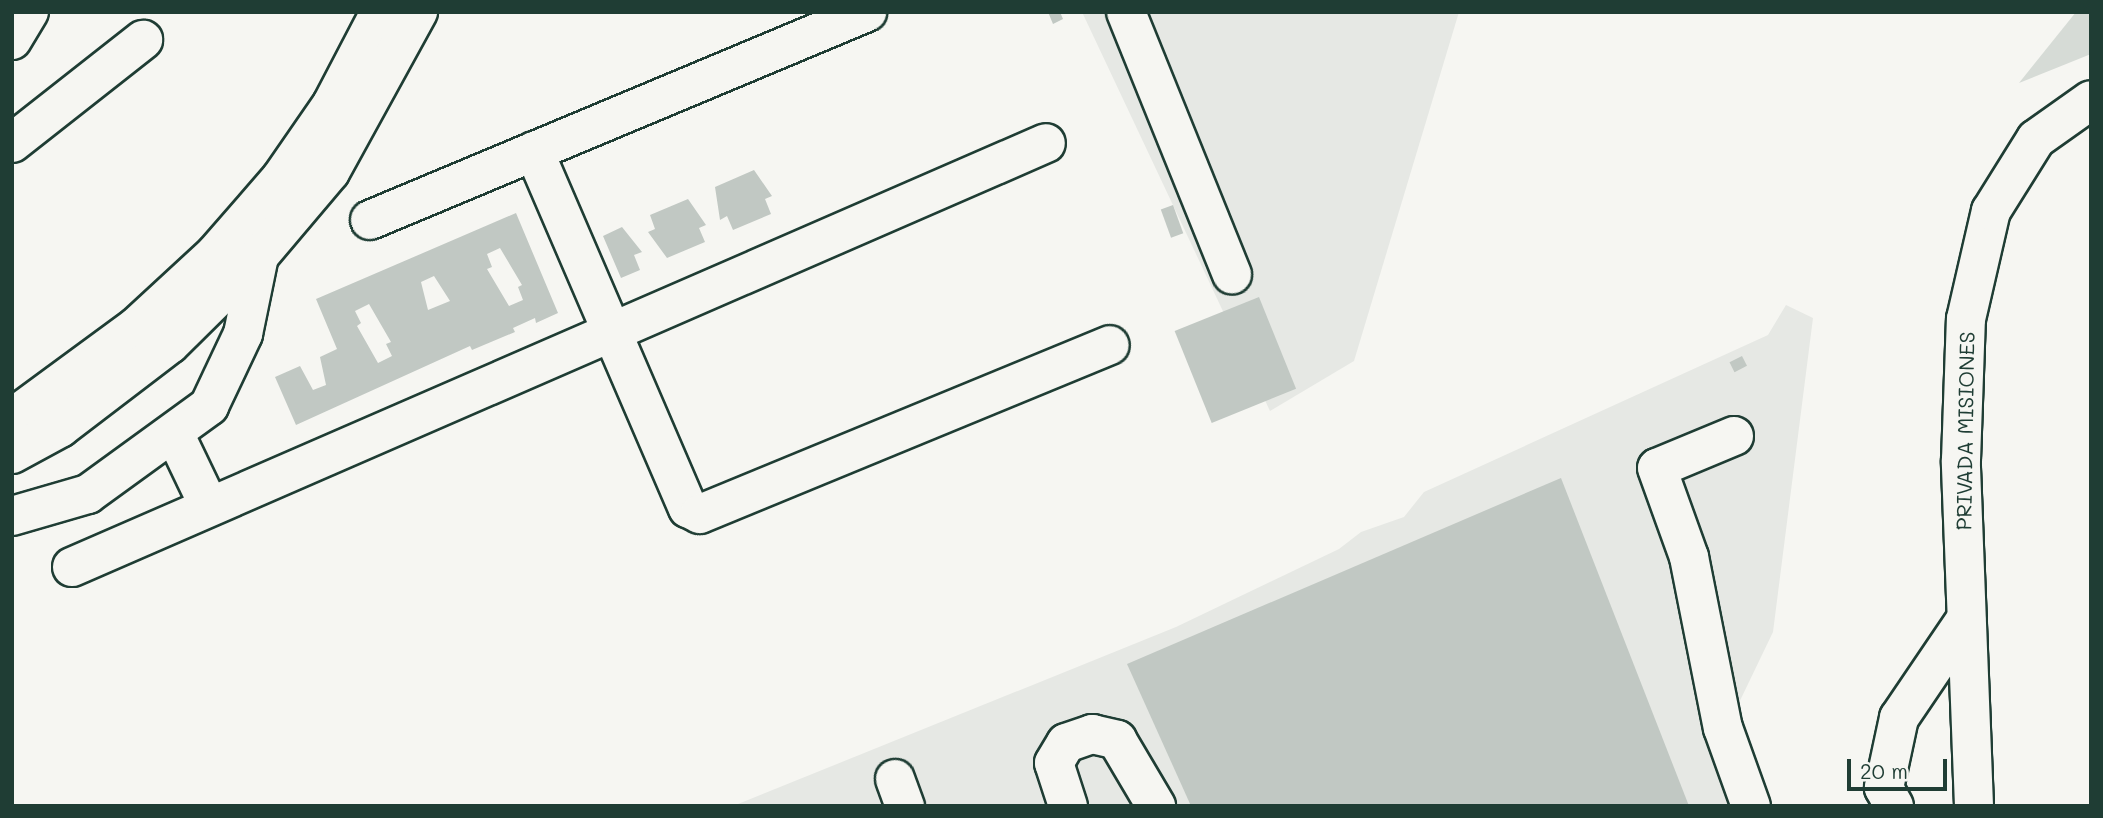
<!DOCTYPE html>
<style>
body{margin:0}
#map{position:relative;width:2103px;height:818px;overflow:hidden;background:#f6f6f2;font-family:Mali,sans-serif}
div>[style]{position:absolute}
[style*='--x']{left:calc(var(--x)*1px);top:calc(var(--y)*1px);width:calc(var(--w)*1px);rotate:calc(var(--a)*1deg)}
.built>*{inset:0;background:#e6e8e4}
.green>*{inset:0;background:#d6dbd6}
.building>*{inset:0;background:#c1c8c3;transform-origin:0 0}
.roads{filter:drop-shadow(2px 0 #1f3d34) drop-shadow(-2px 0 #1f3d34) drop-shadow(0 2px #1f3d34) drop-shadow(0 -2px #1f3d34)}
.minor>*{height:38px;margin:-19px;padding:0 19px;transform-origin:19px;border-radius:19px;background:#f6f6f2}
.major>*{height:38px;margin:-19px;padding:0 19px;transform-origin:19px;border-radius:19px;background:#f6f6f2}
span{translate:-50% -50%;white-space:nowrap;text-align:center;line-height:1.15;-webkit-text-stroke:5px #f6f6f2;paint-order:stroke}
.street-label{font-size:21px;color:#1f3d34}
.frame{position:absolute;inset:0;border:14px solid #1f3d34;pointer-events:none}
.scale{position:absolute;left:1847px;top:759px;width:100px;height:32px;box-sizing:border-box;border:4px solid #1f3d34;border-top:0;padding-left:9px;font-size:21px;line-height:24px;white-space:nowrap;color:#1f3d34;-webkit-text-stroke:5px #f6f6f2;paint-order:stroke}
</style>
<div id="map">
<div class="built">
<div style="clip-path:polygon(1082px 12px,1459px 12px,1354px 361px,1270px 411px)"></div>
<div style="clip-path:polygon(1786px 305px,1813px 318px,1773px 632px,1736px 709px,1771px 806px,733px 806px,1176px 627px,1339px 549px,1361px 532px,1404px 517px,1424px 492px,1768px 335px)"></div>
</div>
<div class="green">
<div style="clip-path:polygon(2076px 12px,2091px 12px,2091px 54px,2019px 83px)"></div>
</div>
<div class="building">
<div style="clip-path:polygon(1048px 12px,1060px 12px,1063px 19px,1053px 24px)"></div>
<div style="clip-path:polygon(754px 170px,772px 196px,765px 199px,771px 214px,733px 230px,727px 216px,720px 220px,715px 187px)"></div>
<div style="clip-path:polygon(688px 199px,706px 225px,699px 228px,705px 242px,667px 258px,648px 232px,655px 229px,650px 215px)"></div>
<div style="left:1173px;top:205px;width:30px;height:13px;rotate:70deg"></div>
<div style="clip-path:polygon(evenodd,516px 213px,558px 313px,536px 323px,535px 318px,513px 328px,515px 332px,472px 350px,470px 346px,296px 425px,275px 377px,300px 366px,313px 390px,326px 385px,320px 357px,337px 349px,316px 299px,516px 213px,500px 248px,522px 285px,518px 287px,523px 300px,509px 306px,487px 269px,492px 267px,487px 254px,500px 248px,516px 213px,434px 276px,450px 301px,428px 310px,421px 282px,434px 276px,516px 213px,369px 304px,391px 342px,386px 344px,392px 356px,378px 363px,357px 326px,361px 323px,355px 311px,369px 304px)"></div>
<div style="clip-path:polygon(622px 227px,642px 252px,634px 255px,640px 270px,621px 278px,603px 236px)"></div>
<div style="left:1259px;top:297px;width:99px;height:91px;rotate:68deg"></div>
<div style="left:1742px;top:356px;width:11px;height:14px;rotate:63deg"></div>
<div style="clip-path:polygon(1561px 478px,1689px 806px,1191px 806px,1127px 664px)"></div>
</div>
<div class="roads">
<div class="minor">
<div style="--x:1126;--y:12;--w:283;--a:68"></div>
<div style="--x:12;--y:40;--w:33;--a:-59"></div>
<div style="--x:12;--y:143;--w:167;--a:-38.2"></div>
<div style="--x:534;--y:151;--w:389;--a:66.7"></div>
<div style="--x:688;--y:508;--w:13;--a:27"></div>
<div style="--x:700;--y:514;--w:443;--a:-22.4"></div>
<div style="--x:370;--y:220;--w:539;--a:-22.71"></div>
<div style="--x:175;--y:435;--w:76;--a:64.4"></div>
<div style="--x:1734;--y:436;--w:83;--a:157.4"></div>
<div style="--x:1657;--y:468;--w:95;--a:70.2"></div>
<div style="--x:1689;--y:557;--w:174;--a:78.8"></div>
<div style="--x:1723;--y:728;--w:83;--a:70.3"></div>
<div style="--x:12;--y:516;--w:79;--a:-16.1"></div>
<div style="--x:88;--y:494;--w:150;--a:-36"></div>
<div style="--x:209;--y:406;--w:80;--a:-64.7"></div>
<div style="--x:243;--y:334;--w:80;--a:-78.4"></div>
<div style="--x:72;--y:567;--w:1062;--a:-23.52"></div>
<div style="--x:895;--y:779;--w:29;--a:70"></div>
<div style="--x:1068;--y:806;--w:45;--a:-108"></div>
<div style="--x:1054;--y:763;--w:23;--a:-59"></div>
<div style="--x:1066;--y:743;--w:28;--a:-19"></div>
<div style="--x:1092;--y:734;--w:26;--a:13"></div>
<div style="--x:1117;--y:740;--w:77;--a:59.4"></div>
<div style="--x:1894;--y:806;--w:21;--a:-119"></div>
<div style="--x:1884;--y:788;--w:72;--a:-77.9"></div>
<div style="--x:1899;--y:718;--w:120;--a:-55.9"></div>
<div style="--x:1974;--y:806;--w:346;--a:-92.2"></div>
<div style="--x:1961;--y:460;--w:141;--a:-88"></div>
<div style="--x:1966;--y:319;--w:111;--a:-77"></div>
<div style="--x:1991;--y:211;--w:85;--a:-58"></div>
<div style="--x:2036;--y:139;--w:67;--a:-35.3"></div>
</div>
<div class="major">
<div style="--x:12;--y:418;--w:154;--a:-36.3"></div>
<div style="--x:136;--y:327;--w:108;--a:-42.7"></div>
<div style="--x:215;--y:254;--w:101;--a:-49"></div>
<div style="--x:281;--y:178;--w:90;--a:-55.4"></div>
<div style="--x:332;--y:104;--w:104;--a:-62.4"></div>
<div style="--x:12;--y:454;--w:55;--a:-28.4"></div>
<div style="--x:60;--y:428;--w:138;--a:-37.4"></div>
<div style="--x:170;--y:344;--w:125;--a:-44.7"></div>
<div style="--x:259;--y:256;--w:110;--a:-49.8"></div>
<div style="--x:330;--y:172;--w:183;--a:-61.2"></div>
</div>
</div>
<div class="street-label">
<span style="left:1965px;top:431px;rotate:-89deg">PRIVADA MISIONES</span>
</div>
<div class="frame"></div>
<div class="scale">20 m</div>
</div>
